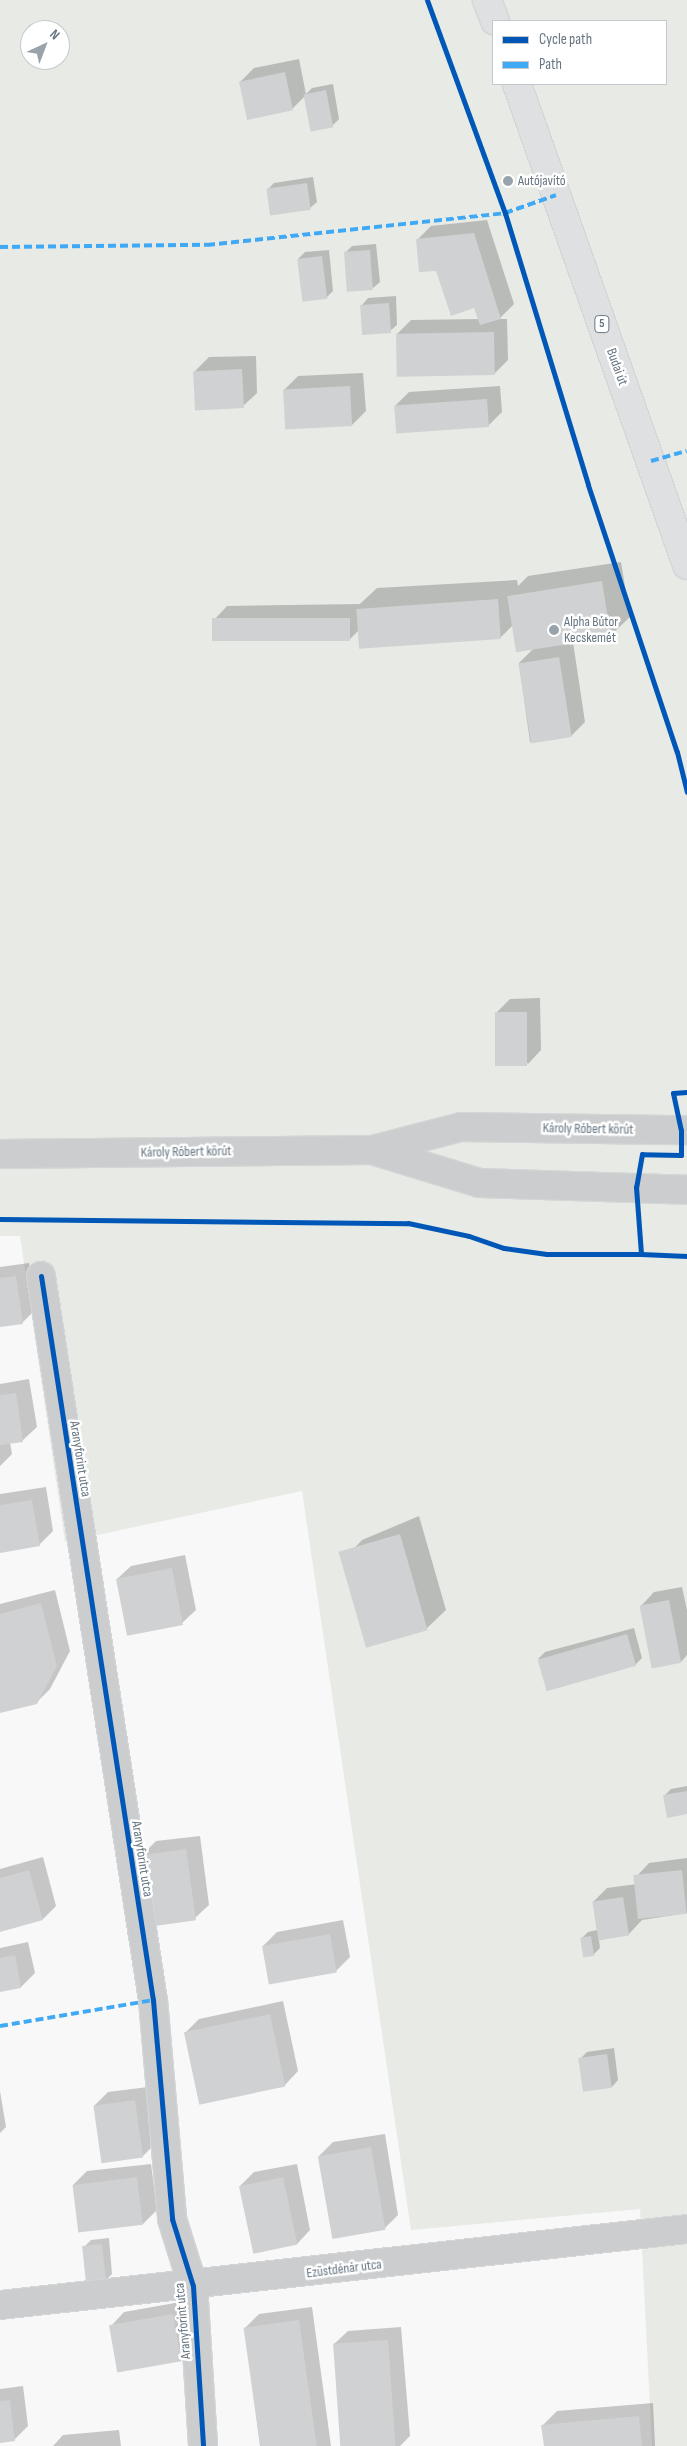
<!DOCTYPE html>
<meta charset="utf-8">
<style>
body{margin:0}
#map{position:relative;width:687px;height:2446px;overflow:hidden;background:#f8f8f8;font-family:"Sofia Sans Condensed",sans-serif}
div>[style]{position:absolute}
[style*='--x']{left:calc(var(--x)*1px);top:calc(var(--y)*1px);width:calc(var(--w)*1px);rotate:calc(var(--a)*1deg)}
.green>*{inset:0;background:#e7eae5}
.shadow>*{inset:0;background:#0003}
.building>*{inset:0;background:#d0d1d2;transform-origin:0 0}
.roads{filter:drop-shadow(1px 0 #d4d5d6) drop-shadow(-1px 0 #d4d5d6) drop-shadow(0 1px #d4d5d6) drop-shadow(0 -1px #d4d5d6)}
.minor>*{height:28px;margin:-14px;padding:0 14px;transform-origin:14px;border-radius:14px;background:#cbcdce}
.major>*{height:28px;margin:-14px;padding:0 14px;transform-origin:14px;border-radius:14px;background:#dfe0e1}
.quiet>*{height:4px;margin-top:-2px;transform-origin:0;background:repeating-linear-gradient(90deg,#3fa9f5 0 8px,transparent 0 12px)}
.cycleway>*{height:5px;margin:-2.5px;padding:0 2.5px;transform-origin:2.5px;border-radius:2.5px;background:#0057b8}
.dots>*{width:14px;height:14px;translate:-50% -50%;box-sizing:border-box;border:2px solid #fff;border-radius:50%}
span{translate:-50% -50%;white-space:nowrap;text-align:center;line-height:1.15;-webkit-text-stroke:5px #fff;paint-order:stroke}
.shield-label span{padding:1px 4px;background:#fff;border:1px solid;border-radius:4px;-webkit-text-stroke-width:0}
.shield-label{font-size:12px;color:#667581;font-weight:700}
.poi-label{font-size:14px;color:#667581}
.left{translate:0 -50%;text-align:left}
.street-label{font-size:14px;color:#667581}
.legend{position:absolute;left:492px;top:20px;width:175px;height:65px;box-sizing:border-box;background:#fff;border:1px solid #c2c8cd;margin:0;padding:6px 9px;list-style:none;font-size:15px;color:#667581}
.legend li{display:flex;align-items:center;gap:10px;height:25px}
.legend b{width:25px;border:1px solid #c2c8cd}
.north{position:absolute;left:20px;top:20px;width:50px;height:50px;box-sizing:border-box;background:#fff;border:1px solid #c2c8cd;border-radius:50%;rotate:43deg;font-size:14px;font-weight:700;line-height:20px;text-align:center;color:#667581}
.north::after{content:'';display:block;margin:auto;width:18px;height:22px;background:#99a3ab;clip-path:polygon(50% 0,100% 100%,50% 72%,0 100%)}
</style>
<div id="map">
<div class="green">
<div style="clip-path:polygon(evenodd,0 0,687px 0,687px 2446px,652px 2446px,640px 2209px,411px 2230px,302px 1491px,65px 1542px,20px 1236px,0 1236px,0 0,493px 21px,666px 21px,666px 84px,493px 84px,493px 21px,0 0,30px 30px,60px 30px,60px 60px,30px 60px,30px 30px)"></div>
</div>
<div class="shadow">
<div style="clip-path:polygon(299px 59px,306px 94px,312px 88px,333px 84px,339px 119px,332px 126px,305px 96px,292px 109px,240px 82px,254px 68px)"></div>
<div style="clip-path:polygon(313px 177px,317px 202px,310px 208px,267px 190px,274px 183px)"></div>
<div style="clip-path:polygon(487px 220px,514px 304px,499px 319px,507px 319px,508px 360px,494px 374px,397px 334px,411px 320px,479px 319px,475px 307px,437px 269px,417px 240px,431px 226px)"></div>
<div style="clip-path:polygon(376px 244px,380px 282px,373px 288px,345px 253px,352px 246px)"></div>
<div style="clip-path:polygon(329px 250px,333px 291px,326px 298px,298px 259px,305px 252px)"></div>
<div style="clip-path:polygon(396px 296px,397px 325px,390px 331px,362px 305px,368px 298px)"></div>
<div style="clip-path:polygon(256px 356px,257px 393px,243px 406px,195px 371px,209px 357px)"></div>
<div style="clip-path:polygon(363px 373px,366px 411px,352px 425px,284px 390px,298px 376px)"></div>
<div style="clip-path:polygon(500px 386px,502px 412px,488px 426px,395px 406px,409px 392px)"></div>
<div style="clip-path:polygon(621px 562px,630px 617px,610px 636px,573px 642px,585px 722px,571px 736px,530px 742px,519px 663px,534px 648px,512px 626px,500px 638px,359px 630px,350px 639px,214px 620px,227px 606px,360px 604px,377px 588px,517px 580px,518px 586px,528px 576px)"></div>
<div style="clip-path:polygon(540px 998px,541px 1050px,528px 1064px,496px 1013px,510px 999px)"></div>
<div style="clip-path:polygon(29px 1263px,36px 1309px,22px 1323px,0 1326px,0 1267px)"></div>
<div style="clip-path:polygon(29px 1379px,37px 1427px,23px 1440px,10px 1442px,12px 1454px,0 1466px,0 1384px)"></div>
<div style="clip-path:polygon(46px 1487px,53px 1531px,39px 1545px,0 1552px,0 1494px)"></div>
<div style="clip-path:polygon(419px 1516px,446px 1610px,426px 1629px,343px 1560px,362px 1540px)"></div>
<div style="clip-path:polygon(185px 1555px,196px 1610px,182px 1623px,117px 1579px,131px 1566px)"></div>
<div style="clip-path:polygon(682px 1587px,687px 1610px,687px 1655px,681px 1662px,641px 1606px,654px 1592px)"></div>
<div style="clip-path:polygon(55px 1590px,70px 1651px,50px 1689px,36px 1703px,0 1712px,0 1604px)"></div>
<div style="clip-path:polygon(634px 1628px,642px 1658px,635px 1665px,538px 1659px,545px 1652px)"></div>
<div style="clip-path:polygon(687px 1786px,687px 1813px,664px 1796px,671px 1789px)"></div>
<div style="clip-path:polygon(200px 1836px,209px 1905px,195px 1918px,142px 1855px,156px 1841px)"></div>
<div style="clip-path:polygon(43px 1857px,56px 1906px,43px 1919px,0 1931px,0 1869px)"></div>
<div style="clip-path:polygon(687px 1858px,687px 1913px,642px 1920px,628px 1935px,599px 1940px,600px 1948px,593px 1955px,581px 1939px,588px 1932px,597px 1930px,593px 1902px,607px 1888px,637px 1884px,636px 1877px,649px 1863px)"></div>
<div style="clip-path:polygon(343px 1920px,350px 1957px,336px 1971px,263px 1946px,277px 1932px)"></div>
<div style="clip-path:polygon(28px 1942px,35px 1973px,21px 1987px,0 1991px,0 1948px)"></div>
<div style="clip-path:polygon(283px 2001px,298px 2071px,285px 2085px,185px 2033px,199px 2019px)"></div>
<div style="clip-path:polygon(614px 2048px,618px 2080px,612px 2087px,580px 2059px,587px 2052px)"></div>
<div style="clip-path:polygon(148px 2087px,156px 2143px,143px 2156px,94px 2106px,108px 2092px)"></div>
<div style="clip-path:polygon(0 2091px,6px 2127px,0 2133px)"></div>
<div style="clip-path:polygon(385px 2134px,398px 2215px,384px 2229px,319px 2156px,333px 2142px)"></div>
<div style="clip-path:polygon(151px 2164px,157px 2210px,143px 2224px,73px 2185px,87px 2171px)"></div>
<div style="clip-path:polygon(297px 2164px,310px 2230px,297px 2244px,240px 2186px,254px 2172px)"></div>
<div style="clip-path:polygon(109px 2238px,112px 2274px,105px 2281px,84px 2247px,91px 2240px)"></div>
<div style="clip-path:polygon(186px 2301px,194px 2347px,180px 2360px,111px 2326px,124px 2312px)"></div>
<div style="clip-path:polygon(312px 2307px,331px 2446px,260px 2446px,245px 2328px,259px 2314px)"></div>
<div style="clip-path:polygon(401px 2327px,410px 2436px,400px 2446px,343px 2446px,334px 2344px,348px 2331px)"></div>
<div style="clip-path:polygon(23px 2386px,28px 2426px,14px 2440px,0 2442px,0 2389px)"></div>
<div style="clip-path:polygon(653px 2403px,655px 2446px,545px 2446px,543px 2425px,557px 2411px)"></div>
<div style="clip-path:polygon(119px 2430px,121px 2446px,53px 2446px,63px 2435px)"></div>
</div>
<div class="building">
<div style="left:285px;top:72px;width:39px;height:47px;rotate:78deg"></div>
<div style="left:326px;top:90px;width:38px;height:23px;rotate:79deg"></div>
<div style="left:307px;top:183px;width:27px;height:41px;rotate:82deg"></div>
<div style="clip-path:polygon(474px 233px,501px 319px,480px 325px,474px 308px,451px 316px,436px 271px,419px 272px,416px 239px)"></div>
<div style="left:370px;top:250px;width:40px;height:26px;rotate:86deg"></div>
<div style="left:322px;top:256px;width:43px;height:25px;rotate:83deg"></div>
<div style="left:389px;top:303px;width:30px;height:29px;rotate:86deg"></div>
<div style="left:494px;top:332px;width:43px;height:98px;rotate:89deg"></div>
<div style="left:242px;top:369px;width:39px;height:49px;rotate:87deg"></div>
<div style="left:350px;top:386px;width:40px;height:67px;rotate:87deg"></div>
<div style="left:487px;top:399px;width:28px;height:93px;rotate:86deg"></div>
<div style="left:602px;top:581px;width:57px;height:96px;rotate:81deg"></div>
<div style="left:498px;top:599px;width:40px;height:142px;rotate:86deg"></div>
<div style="left:350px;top:618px;width:23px;height:138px;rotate:90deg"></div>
<div style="left:559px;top:657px;width:81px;height:41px;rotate:81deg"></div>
<div style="left:495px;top:1012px;width:32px;height:54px"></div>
<div style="clip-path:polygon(16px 1276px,23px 1324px,0 1327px,0 1278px)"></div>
<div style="clip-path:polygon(16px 1393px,23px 1442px,0 1445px,0 1395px)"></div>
<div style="clip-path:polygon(32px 1500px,40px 1546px,0 1553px,0 1505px)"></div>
<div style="left:400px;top:1534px;width:100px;height:64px;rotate:74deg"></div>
<div style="left:172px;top:1568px;width:58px;height:57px;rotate:79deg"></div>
<div style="left:669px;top:1600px;width:64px;height:30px;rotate:79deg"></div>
<div style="clip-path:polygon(41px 1603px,57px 1666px,37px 1704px,0 1713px,0 1614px)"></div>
<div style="left:627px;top:1634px;width:33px;height:93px;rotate:74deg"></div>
<div style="clip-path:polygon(687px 1791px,687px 1814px,667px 1818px,663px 1795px)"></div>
<div style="left:186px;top:1849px;width:72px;height:45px;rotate:82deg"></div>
<div style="clip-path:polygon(29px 1870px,43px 1920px,0 1932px,0 1878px)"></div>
<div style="left:682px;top:1870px;width:44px;height:49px;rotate:84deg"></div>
<div style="left:623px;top:1897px;width:39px;height:31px;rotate:81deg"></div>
<div style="left:330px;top:1934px;width:39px;height:69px;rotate:80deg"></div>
<div style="left:591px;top:1936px;width:20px;height:11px;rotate:81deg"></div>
<div style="clip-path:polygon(15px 1955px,21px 1988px,0 1992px,0 1958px)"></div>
<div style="left:270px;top:2014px;width:74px;height:88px;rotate:78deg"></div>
<div style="left:607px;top:2054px;width:34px;height:29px;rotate:82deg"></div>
<div style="left:135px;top:2100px;width:58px;height:42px;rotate:82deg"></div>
<div style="left:371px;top:2147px;width:84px;height:54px;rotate:80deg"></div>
<div style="left:137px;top:2177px;width:48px;height:65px;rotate:83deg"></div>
<div style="left:283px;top:2177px;width:69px;height:45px;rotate:78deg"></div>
<div style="left:102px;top:2244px;width:38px;height:20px;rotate:84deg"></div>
<div style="left:173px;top:2314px;width:48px;height:65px;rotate:80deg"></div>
<div style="left:299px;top:2320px;width:127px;height:56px;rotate:82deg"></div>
<div style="left:388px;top:2340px;width:106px;height:55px;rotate:86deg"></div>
<div style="clip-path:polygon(10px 2400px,15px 2441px,0 2443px,0 2401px)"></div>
<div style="clip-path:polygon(639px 2416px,642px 2446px,544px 2446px,541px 2425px)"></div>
</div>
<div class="roads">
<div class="minor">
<div style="--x:372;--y:1150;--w:113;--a:17"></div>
<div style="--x:480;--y:1183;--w:207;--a:1.9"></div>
<div style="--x:0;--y:1154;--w:372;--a:-0.6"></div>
<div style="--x:372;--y:1150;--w:92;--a:-14.5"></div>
<div style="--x:461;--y:1127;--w:226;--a:0.8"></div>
<div style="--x:41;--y:1276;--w:733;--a:81.21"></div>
<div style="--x:153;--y:2000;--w:220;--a:85"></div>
<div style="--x:172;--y:2219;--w:70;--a:72.6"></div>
<div style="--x:193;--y:2286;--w:160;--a:86.4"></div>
<div style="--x:0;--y:2305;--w:691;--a:-6.31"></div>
</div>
<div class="major">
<div style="--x:487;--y:0;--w:22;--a:69"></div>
<div style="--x:517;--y:84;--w:510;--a:70.54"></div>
</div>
</div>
<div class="quiet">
<div style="--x:0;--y:247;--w:207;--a:-0.6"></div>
<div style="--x:207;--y:245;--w:300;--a:-6.1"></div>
<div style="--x:505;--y:213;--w:54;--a:-19.4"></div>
<div style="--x:651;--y:461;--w:37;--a:-16"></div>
<div style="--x:0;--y:2026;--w:155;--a:-9.6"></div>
</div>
<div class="cycleway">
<div style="--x:427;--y:0;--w:227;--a:69.9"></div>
<div style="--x:505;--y:213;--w:284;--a:73"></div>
<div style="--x:588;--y:485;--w:281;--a:71.6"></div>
<div style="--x:677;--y:752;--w:41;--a:76"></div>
<div style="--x:687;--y:1092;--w:14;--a:176"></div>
<div style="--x:673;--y:1093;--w:38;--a:78"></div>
<div style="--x:681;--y:1130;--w:25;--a:90"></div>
<div style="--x:681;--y:1155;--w:39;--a:-179"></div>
<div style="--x:642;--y:1154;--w:34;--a:100"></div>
<div style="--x:636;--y:1187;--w:67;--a:85.7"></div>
<div style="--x:641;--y:1254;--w:46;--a:2.5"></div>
<div style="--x:0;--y:1219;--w:408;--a:0.6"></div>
<div style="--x:408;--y:1223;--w:62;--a:12"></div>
<div style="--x:469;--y:1236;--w:37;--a:19"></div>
<div style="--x:504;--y:1248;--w:43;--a:7.9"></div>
<div style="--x:547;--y:1254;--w:94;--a:0"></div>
<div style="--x:41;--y:1276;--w:733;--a:81.21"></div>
<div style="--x:153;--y:2000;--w:220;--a:85"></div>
<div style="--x:172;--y:2219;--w:70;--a:72.6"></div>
<div style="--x:193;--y:2286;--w:160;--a:86.4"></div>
</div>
<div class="dots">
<div style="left:508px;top:181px;background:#99a3ab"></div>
<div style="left:554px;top:630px;background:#99a3ab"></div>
</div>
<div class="shield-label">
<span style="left:602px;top:324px">5</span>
</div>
<div class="poi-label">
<span class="left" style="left:518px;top:181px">Autójavító</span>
<span class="left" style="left:564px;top:630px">Alpha Bútor<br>Kecskemét</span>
</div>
<div class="street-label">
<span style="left:617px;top:367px;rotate:70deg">Budai út</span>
<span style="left:588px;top:1129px;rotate:1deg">Károly Róbert körút</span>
<span style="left:186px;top:1152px;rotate:-1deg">Károly Róbert körút</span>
<span style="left:80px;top:1459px;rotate:81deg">Aranyforint utca</span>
<span style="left:142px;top:1859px;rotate:81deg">Aranyforint utca</span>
<span style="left:344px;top:2269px;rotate:-7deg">Ezüstdénár utca</span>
<span style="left:183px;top:2321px;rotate:-95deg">Aranyforint utca</span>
</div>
<ul class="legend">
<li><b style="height:6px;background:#0057b8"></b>Cycle path</li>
<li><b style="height:6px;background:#3fa9f5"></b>Path</li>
</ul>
<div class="north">N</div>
</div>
